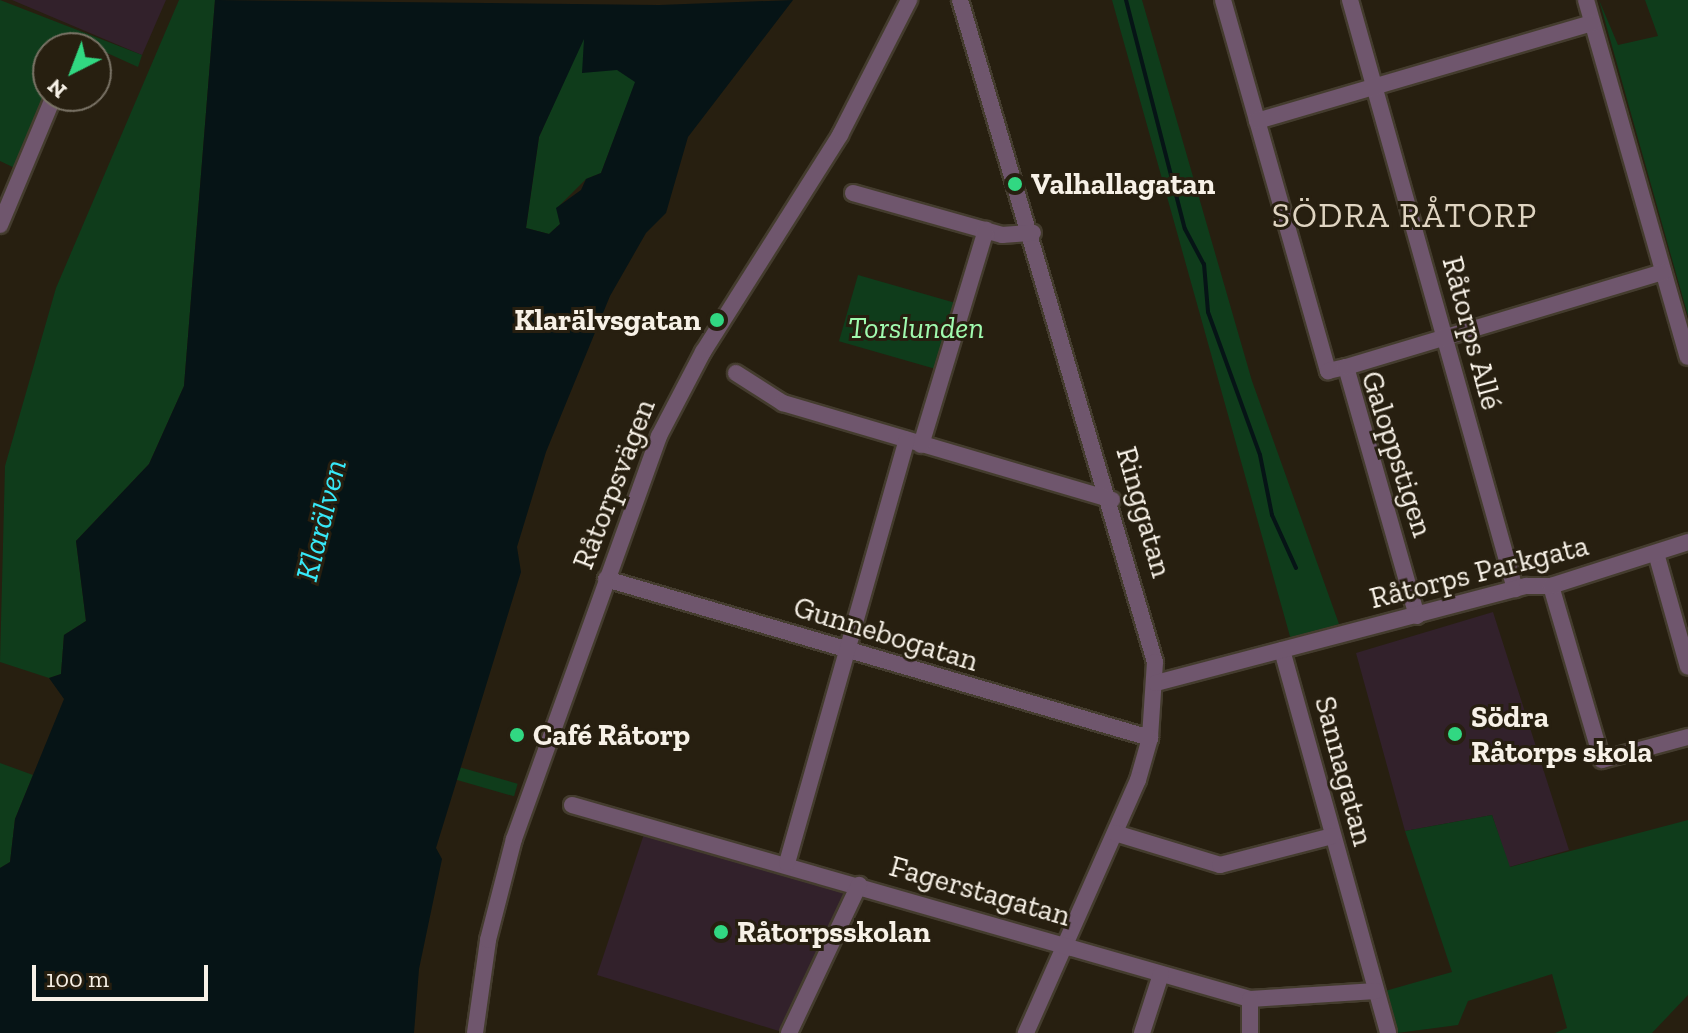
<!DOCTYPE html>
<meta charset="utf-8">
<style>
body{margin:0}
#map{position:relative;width:1688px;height:1033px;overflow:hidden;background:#271f10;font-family:"Zilla Slab",serif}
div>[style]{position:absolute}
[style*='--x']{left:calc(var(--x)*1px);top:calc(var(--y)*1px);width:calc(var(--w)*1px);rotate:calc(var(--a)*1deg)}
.education>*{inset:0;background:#32212b}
.green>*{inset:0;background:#0f3c1b;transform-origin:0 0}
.water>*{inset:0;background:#061416}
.stream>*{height:4px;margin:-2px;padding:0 2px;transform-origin:2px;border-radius:2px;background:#061416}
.roads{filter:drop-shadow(2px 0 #443c2e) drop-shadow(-2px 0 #443c2e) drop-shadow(0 2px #443c2e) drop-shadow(0 -2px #443c2e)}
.minor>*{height:16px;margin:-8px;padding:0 8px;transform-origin:8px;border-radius:8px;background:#6f566d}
.dots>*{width:22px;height:22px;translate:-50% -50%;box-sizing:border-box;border:4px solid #271f10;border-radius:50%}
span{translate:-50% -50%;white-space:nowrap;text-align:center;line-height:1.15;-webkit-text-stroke:6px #271f10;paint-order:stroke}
.poi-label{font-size:30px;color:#f7f1e7;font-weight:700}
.left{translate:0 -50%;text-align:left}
.right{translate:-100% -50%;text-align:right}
.park-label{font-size:30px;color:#a0fbaf;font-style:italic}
.street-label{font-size:30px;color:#f7f1e7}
.water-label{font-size:32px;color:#37e8f7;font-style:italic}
.quarter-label{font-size:34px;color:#dfd4c1;letter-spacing:2px}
.north{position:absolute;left:32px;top:32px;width:80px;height:80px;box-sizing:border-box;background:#271f10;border:2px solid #7a7366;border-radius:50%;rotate:222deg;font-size:22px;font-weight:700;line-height:32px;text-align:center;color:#f7f1e7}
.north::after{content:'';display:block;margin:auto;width:28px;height:36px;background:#31d882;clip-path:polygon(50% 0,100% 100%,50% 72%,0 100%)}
.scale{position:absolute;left:32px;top:965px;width:176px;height:36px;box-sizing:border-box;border:4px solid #f7f1e7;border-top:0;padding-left:10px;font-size:24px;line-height:28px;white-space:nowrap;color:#f7f1e7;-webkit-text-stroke:6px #271f10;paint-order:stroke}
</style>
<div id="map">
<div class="education">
<div style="clip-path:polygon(12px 0,166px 0,142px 55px)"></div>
<div style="clip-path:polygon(1493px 612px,1569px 850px,1509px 867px,1492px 815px,1405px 831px,1356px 653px)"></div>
<div style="clip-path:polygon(645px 831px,851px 889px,782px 1032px,597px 975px)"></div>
</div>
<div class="green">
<div style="clip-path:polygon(0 0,142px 55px,138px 67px,96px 48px,54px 43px,48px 48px,41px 76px,48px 96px,19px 170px,0 161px)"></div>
<div style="clip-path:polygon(179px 0,215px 0,184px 386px,149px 464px,76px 541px,86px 621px,64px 635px,61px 674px,49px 678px,0 662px,5px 466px,56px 288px)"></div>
<div style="clip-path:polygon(1112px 0,1142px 0,1252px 381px,1339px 624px,1291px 640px)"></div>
<div style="clip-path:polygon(1599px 0,1618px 45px,1658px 36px,1645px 0,1688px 0,1688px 316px)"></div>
<div style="clip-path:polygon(584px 36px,636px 81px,601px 173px,586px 179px,557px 208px,560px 224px,549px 234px,526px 228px,539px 137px)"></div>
<div style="left:858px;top:275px;width:107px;height:69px;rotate:16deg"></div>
<div style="clip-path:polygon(0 763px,33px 775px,15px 819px,10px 862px,0 868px)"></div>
<div style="left:459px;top:767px;width:61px;height:13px;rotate:16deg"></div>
<div style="clip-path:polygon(1492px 815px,1510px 867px,1688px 820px,1688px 995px,1652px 1033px,1555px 1033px,1567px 1028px,1552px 974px,1468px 1001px,1458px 1025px,1397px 1033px,1385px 991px,1452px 972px,1405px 831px)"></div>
</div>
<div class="water">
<div style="clip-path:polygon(evenodd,215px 0,659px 5px,793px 0,688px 137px,666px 213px,646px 233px,610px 296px,546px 452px,517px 547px,521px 572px,436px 848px,442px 859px,419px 969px,414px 1033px,0 1033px,0 868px,10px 862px,15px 819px,64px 699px,49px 678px,61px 674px,64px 635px,86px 621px,76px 541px,149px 464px,184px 386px,215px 0,584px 39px,582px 73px,617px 70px,635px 82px,601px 173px,586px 179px,581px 190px,556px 208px,560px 224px,549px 234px,526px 228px,539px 137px,584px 39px)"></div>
</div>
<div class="stream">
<div style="--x:1126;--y:0;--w:236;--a:75.6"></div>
<div style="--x:1185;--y:229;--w:40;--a:62"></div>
<div style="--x:1204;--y:264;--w:48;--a:85.2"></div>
<div style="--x:1208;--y:312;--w:152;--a:70"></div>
<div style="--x:1260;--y:455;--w:61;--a:78.7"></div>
<div style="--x:1272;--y:515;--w:58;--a:65.6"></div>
</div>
<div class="roads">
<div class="minor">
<div style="--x:960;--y:0;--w:690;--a:73.59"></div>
<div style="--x:1155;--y:662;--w:76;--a:93.8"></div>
<div style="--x:1150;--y:738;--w:44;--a:105.9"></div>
<div style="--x:1138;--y:780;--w:277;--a:113.9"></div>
<div style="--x:1223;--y:0;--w:386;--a:74.2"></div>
<div style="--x:1328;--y:371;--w:18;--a:-13"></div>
<div style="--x:1346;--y:367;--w:259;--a:74.1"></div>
<div style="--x:1350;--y:0;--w:612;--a:74.35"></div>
<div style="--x:1586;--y:0;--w:371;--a:74.1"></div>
<div style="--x:1257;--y:121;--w:349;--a:-16.3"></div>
<div style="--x:853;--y:193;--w:155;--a:15.7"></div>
<div style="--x:1002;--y:235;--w:31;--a:-4"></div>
<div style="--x:0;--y:225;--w:140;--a:-67.3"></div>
<div style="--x:1346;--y:367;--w:331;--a:-16.7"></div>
<div style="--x:736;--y:373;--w:56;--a:32.6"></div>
<div style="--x:783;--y:403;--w:343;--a:16.4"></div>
<div style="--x:921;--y:445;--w:225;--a:-73.2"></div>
<div style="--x:1656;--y:553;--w:118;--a:74.3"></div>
<div style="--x:606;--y:579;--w:567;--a:16.29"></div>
<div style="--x:1551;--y:586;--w:181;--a:73.7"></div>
<div style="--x:1602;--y:760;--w:89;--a:-15"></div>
<div style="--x:1282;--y:650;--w:397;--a:74.5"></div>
<div style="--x:1156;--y:683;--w:383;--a:-14.7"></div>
<div style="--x:1527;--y:586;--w:24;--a:0"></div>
<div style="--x:1551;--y:586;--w:144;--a:-17.8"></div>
<div style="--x:572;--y:805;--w:705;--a:15.97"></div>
<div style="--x:1250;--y:999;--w:126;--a:-3.6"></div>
<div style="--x:1115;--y:833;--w:110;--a:16.9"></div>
<div style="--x:1220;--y:865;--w:116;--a:-14.5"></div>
<div style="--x:787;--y:863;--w:440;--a:-74.2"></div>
<div style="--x:475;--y:1033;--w:94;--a:-82"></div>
<div style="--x:488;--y:940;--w:104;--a:-75.6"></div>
<div style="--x:514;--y:839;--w:428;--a:-70.2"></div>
<div style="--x:659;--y:436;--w:95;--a:-62.4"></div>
<div style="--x:703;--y:352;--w:257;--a:-57.7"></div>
<div style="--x:840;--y:135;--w:152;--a:-62.9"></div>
<div style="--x:789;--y:1033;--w:164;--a:-64.7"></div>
<div style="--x:1142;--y:1033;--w:62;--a:-72.1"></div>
<div style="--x:1250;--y:1033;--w:34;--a:-90"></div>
</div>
</div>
<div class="dots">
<div style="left:1015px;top:184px;background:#31d882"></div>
<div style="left:717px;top:320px;background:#31d882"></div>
<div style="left:1455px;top:734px;background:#31d882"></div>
<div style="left:517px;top:735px;background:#31d882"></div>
<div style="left:721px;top:932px;background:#31d882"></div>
</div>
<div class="poi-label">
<span class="left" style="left:1031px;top:184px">Valhallagatan</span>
<span class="right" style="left:701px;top:320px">Klarälvsgatan</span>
<span class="left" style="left:1471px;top:734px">Södra<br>Råtorps skola</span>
<span class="left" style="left:533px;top:735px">Café Råtorp</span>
<span class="left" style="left:737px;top:932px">Råtorpsskolan</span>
</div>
<div class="park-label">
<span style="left:916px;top:328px">Torslunden</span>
</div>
<div class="street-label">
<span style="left:1472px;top:333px;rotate:75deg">Råtorps Allé</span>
<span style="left:1397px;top:454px;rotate:72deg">Galoppstigen</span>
<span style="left:614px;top:484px;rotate:-69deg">Råtorpsvägen</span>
<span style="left:1144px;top:512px;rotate:74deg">Ringgatan</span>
<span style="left:1479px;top:572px;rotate:-14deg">Råtorps Parkgata</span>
<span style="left:886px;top:634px;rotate:17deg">Gunnebogatan</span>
<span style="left:1344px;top:771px;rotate:75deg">Sannagatan</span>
<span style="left:980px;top:891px;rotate:16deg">Fagerstagatan</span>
</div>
<div class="water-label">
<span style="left:321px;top:520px;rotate:-76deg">Klarälven</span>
</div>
<div class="quarter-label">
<span style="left:1405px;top:216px">SÖDRA RÅTORP</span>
</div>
<div class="north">N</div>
<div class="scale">100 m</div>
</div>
